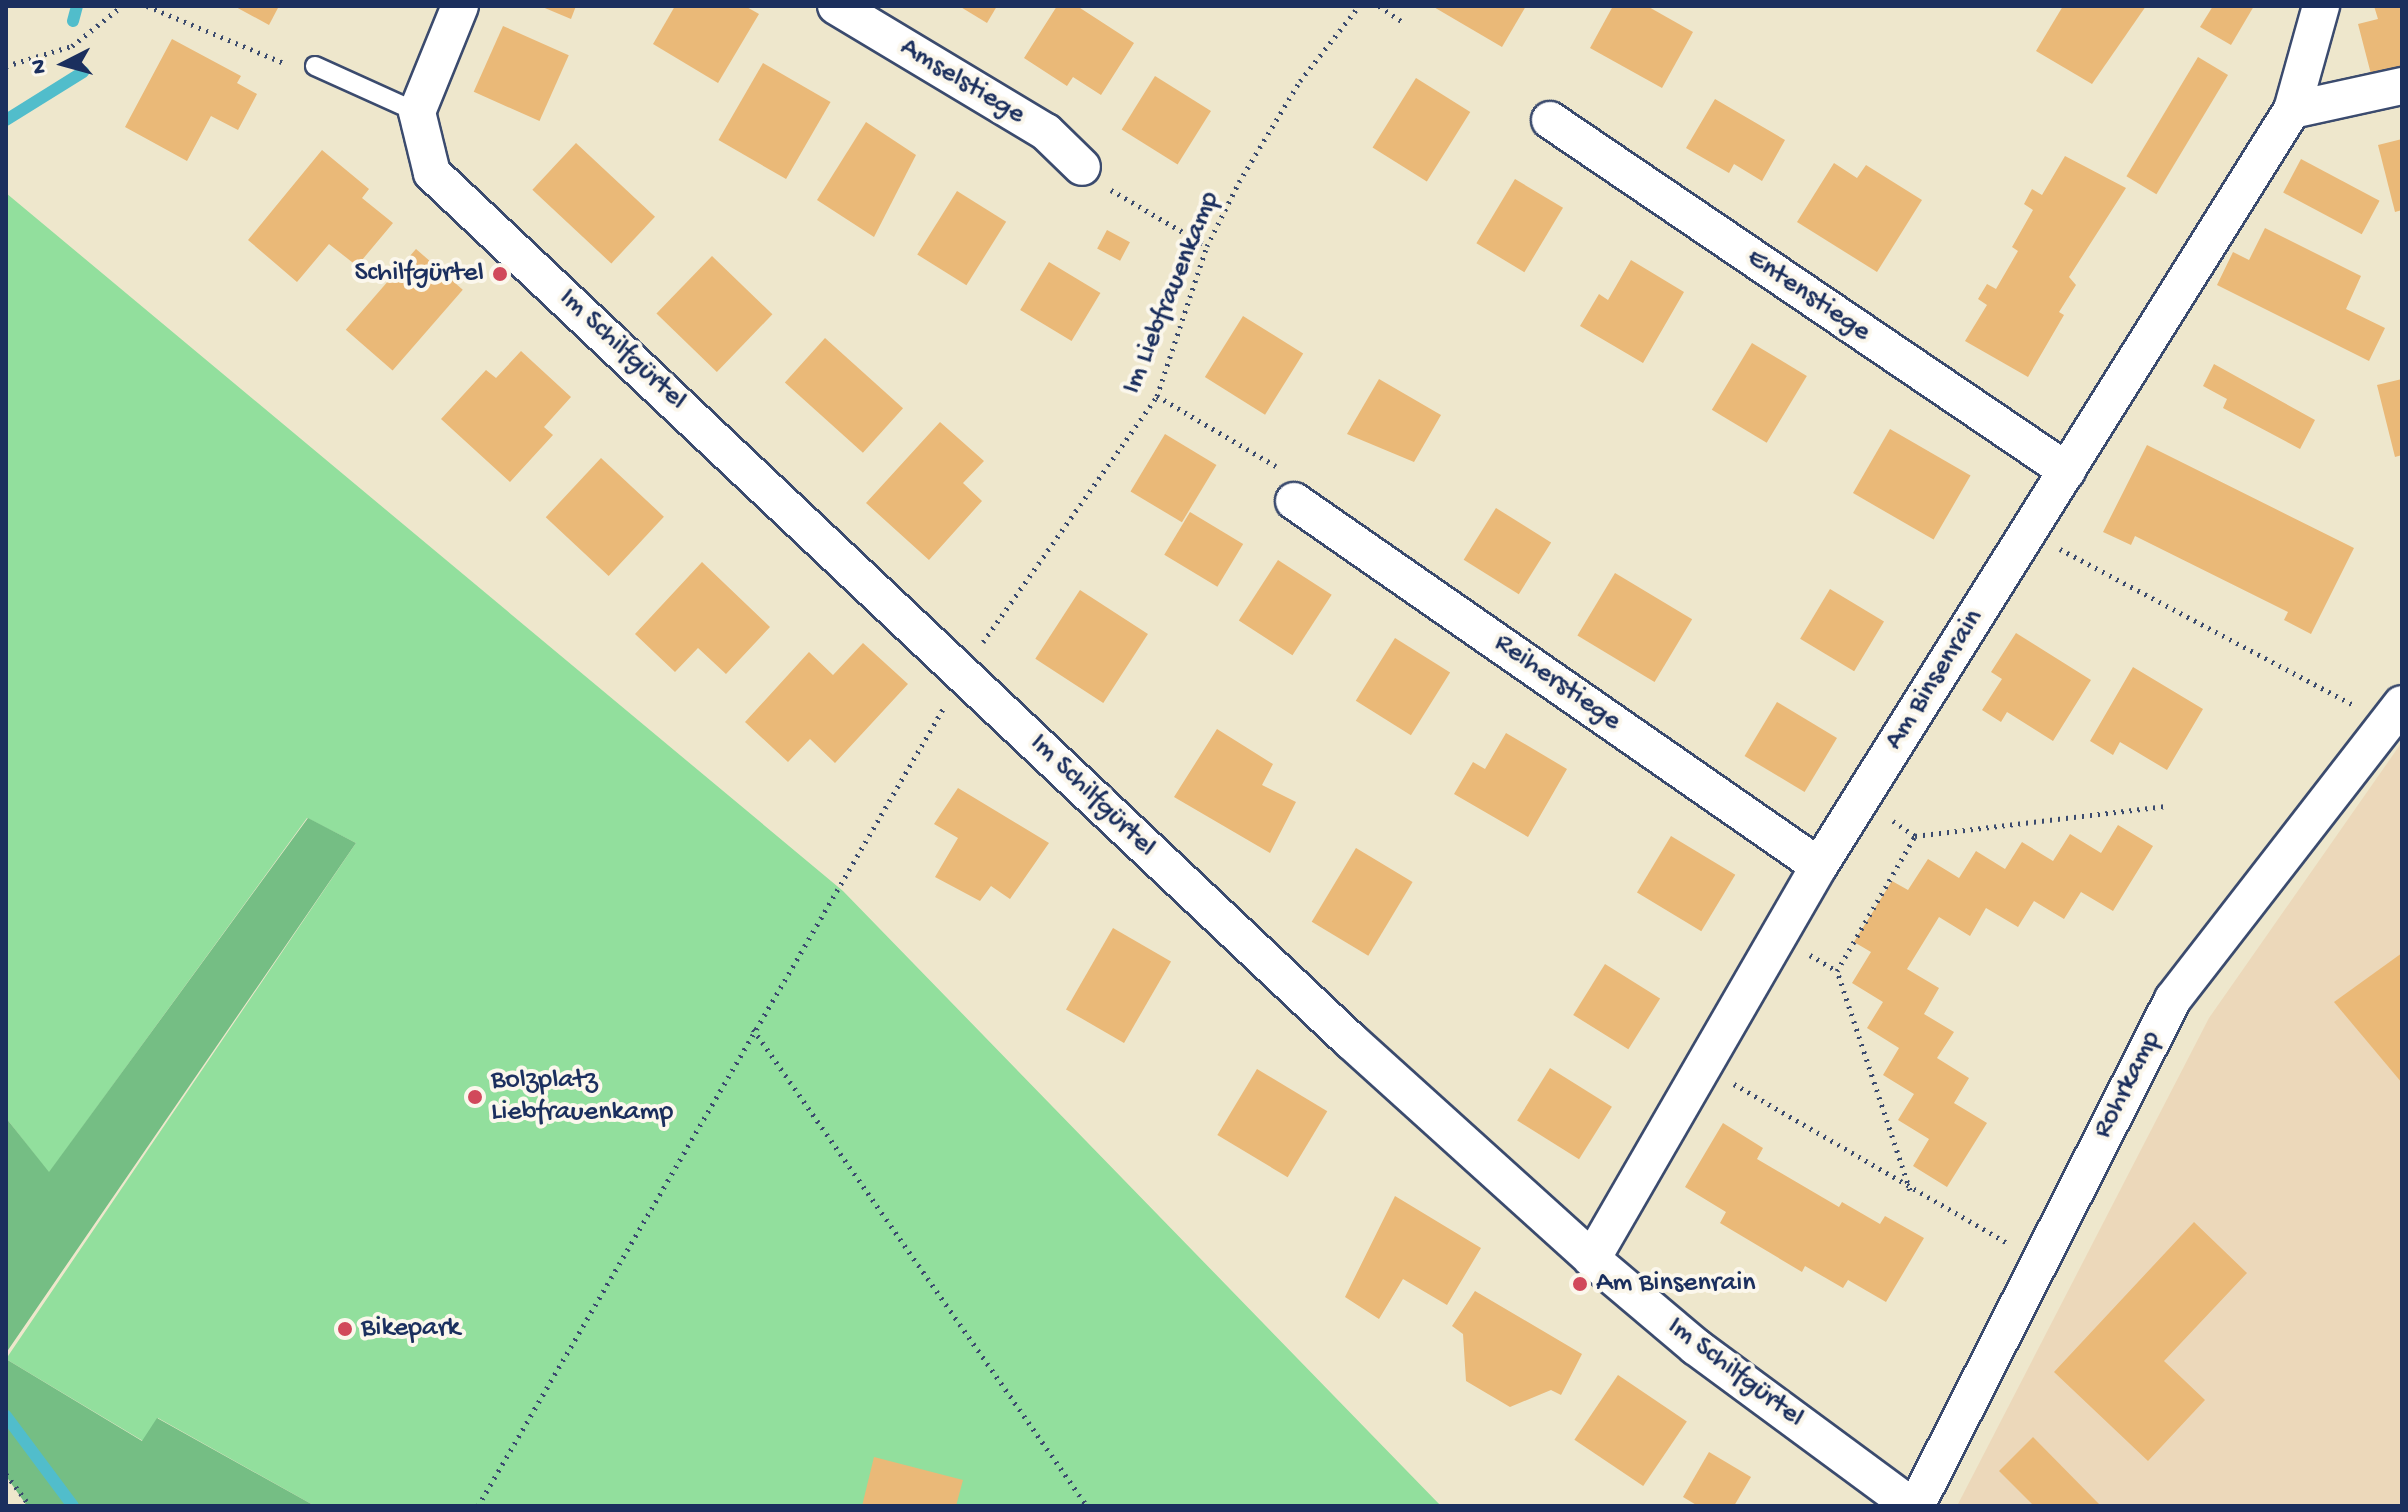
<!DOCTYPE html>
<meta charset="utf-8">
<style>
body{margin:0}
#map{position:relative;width:2408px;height:1512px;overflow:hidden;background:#eee7cc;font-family:"Gochi Hand",sans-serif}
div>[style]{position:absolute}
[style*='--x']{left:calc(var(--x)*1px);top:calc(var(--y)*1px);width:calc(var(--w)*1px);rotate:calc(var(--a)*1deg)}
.built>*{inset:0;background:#ecd8ba}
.green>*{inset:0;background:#92df9d}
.forest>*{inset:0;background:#75be84}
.stream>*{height:12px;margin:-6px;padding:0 6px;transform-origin:6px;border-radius:6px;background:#51bdcb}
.building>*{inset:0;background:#eab978;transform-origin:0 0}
.path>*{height:5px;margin-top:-2.5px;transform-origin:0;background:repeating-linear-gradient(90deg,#3b4b6e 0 2px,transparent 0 8px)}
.roads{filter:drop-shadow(2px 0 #3b4b6e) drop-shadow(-2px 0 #3b4b6e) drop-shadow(0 2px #3b4b6e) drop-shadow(0 -2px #3b4b6e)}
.lane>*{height:18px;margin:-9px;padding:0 9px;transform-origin:9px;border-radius:9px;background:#fff}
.street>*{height:36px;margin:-18px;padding:0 18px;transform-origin:18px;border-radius:18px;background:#fff}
.dots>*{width:22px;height:22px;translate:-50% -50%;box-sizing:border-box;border:4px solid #fbf7ec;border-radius:50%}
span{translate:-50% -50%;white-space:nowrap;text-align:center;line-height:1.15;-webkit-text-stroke:8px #fbf7ec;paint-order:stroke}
.street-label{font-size:28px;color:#1b2f5e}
.poi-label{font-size:28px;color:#1b2f5e}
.right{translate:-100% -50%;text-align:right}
.left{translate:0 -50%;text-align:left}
.frame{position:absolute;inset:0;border:8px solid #1b2f5e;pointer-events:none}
.north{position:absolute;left:24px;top:24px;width:80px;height:80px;-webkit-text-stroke:6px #fbf7ec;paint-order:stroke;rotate:264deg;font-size:22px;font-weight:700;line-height:32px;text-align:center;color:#1b2f5e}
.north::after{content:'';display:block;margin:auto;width:28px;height:36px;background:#1b2f5e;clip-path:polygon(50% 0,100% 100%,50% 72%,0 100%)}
</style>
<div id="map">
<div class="built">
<div style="clip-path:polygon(2402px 742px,2402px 1506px,1957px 1506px,2209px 1018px)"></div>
</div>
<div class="green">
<div style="clip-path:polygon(6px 193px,843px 891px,1441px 1506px,315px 1506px,158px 1418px,143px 1441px,6px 1359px,356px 843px,307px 818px,49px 1173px,6px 1118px)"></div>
</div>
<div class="forest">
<div style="clip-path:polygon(308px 818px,356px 843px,6px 1353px,6px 1118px,49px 1172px)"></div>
<div style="clip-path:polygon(6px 1359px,142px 1441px,157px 1418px,315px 1506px,27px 1506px,6px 1476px)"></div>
</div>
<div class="stream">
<div style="--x:73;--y:21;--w:16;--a:-75"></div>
<div style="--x:6;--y:120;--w:91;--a:-31.9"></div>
<div style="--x:6;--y:1416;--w:112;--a:53.3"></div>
</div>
<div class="building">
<div style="clip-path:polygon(234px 6px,279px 6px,269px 25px)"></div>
<div style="clip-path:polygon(540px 6px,576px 6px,571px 19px)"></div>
<div style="clip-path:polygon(675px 6px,745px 6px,759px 14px,718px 83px,653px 44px)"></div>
<div style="clip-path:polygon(959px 6px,997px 6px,987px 23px)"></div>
<div style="clip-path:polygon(1057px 6px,1077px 6px,1134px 43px,1101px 95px,1073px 77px,1067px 86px,1024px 58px)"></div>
<div style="clip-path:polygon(1432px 6px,1526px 6px,1502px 47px)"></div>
<div style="clip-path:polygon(1613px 6px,1647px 6px,1693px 32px,1662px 88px,1590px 48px)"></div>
<div style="clip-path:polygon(2063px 6px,2146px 6px,2092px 84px,2036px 51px)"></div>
<div style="clip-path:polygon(2213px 6px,2254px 6px,2231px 45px,2200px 27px)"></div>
<div style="clip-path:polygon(2374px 6px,2402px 6px,2402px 70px,2372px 78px,2358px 24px,2378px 19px)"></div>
<div style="left:503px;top:26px;width:72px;height:72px;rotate:24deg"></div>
<div style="clip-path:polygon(172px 39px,241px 76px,237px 83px,257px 94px,238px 130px,211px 116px,187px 161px,125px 127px)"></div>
<div style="left:2198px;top:57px;width:35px;height:139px;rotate:31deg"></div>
<div style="left:763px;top:63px;width:78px;height:89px;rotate:30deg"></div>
<div style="left:1155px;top:76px;width:66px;height:63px;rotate:32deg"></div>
<div style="left:1416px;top:78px;width:64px;height:82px;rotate:32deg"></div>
<div style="clip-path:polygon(1715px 99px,1785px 140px,1762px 181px,1734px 164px,1729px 173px,1686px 148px)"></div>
<div style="clip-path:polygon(866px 122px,916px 155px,874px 237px,817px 200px)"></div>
<div style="clip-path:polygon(2402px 139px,2402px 210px,2395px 212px,2378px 145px)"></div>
<div style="left:576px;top:143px;width:108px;height:64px;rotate:43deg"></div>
<div style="clip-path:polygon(322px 150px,369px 189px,362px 198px,393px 223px,357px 266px,329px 244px,297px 282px,248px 240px)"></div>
<div style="clip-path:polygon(2065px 156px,2126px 188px,2069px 277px,2076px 285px,2059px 312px,2064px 315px,2028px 377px,1965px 341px,1987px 305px,1978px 299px,1987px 284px,1996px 289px,2018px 251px,2012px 247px,2033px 210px,2024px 204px,2032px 189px,2042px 195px)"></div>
<div style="left:2301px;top:159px;width:89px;height:38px;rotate:28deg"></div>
<div style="clip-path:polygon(1834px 163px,1857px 178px,1866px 165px,1922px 200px,1877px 272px,1797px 222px)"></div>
<div style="left:1515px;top:179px;width:56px;height:75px;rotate:31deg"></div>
<div style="left:957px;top:191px;width:58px;height:75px;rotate:32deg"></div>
<div style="clip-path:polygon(2265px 228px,2361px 276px,2346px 309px,2385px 328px,2369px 361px,2217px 285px,2233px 252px,2249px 260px)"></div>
<div style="left:1107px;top:230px;width:26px;height:21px;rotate:28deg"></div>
<div style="left:416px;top:249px;width:62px;height:107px;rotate:41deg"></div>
<div style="left:712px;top:256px;width:84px;height:80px;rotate:44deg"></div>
<div style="clip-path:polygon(1631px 260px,1684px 292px,1643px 363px,1580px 326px,1599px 294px,1608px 300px)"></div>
<div style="left:1049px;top:262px;width:60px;height:56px;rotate:31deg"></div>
<div style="left:1243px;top:316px;width:71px;height:72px;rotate:32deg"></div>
<div style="left:825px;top:338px;width:105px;height:60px;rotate:42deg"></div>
<div style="left:1752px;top:343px;width:64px;height:78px;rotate:31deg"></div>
<div style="clip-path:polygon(521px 351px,571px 397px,544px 427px,553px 435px,510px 482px,441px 419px,486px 370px,496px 378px)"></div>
<div style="clip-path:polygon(2214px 364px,2315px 420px,2300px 449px,2223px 408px,2227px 399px,2203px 386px)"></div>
<div style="clip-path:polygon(1379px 379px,1441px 415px,1414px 462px,1347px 434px)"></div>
<div style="clip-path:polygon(2402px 379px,2402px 455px,2395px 457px,2377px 385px)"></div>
<div style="clip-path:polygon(940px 422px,984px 461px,963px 483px,982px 501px,929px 560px,866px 503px)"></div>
<div style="left:1890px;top:429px;width:93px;height:74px;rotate:30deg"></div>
<div style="left:1165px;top:434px;width:60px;height:67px;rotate:31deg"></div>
<div style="clip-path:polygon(2147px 445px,2354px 548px,2311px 634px,2284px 620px,2288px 612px,2135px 536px,2131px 545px,2103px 532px)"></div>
<div style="left:601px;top:458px;width:86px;height:81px;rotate:43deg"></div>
<div style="left:1496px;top:508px;width:65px;height:61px;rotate:32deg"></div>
<div style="left:1190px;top:512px;width:62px;height:50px;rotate:31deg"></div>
<div style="left:1278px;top:560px;width:64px;height:72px;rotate:33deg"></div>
<div style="clip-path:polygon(702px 562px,770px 627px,726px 674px,698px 648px,675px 672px,635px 634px)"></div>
<div style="left:1615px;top:573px;width:90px;height:73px;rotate:31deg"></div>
<div style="left:1830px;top:589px;width:63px;height:58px;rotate:31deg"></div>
<div style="left:1080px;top:590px;width:81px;height:82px;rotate:33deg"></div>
<div style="clip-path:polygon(2016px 633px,2091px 680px,2053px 741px,2007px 712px,2001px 722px,1982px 710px,2002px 679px,1991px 672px)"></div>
<div style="left:1395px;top:638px;width:65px;height:74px;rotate:32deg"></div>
<div style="clip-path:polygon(863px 643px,908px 684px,835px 763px,810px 739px,788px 762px,745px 722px,809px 652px,833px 675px)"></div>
<div style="clip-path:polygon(2133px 667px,2203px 709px,2167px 770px,2120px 742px,2113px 755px,2090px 741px)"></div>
<div style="left:1777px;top:702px;width:70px;height:63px;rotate:31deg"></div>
<div style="clip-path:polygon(1217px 729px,1273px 764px,1262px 785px,1296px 802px,1270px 853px,1174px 797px)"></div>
<div style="clip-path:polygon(1506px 733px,1567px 769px,1528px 837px,1454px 794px,1473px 762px,1485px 769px)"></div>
<div style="clip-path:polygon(958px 788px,1049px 843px,1010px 899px,991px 886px,980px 901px,935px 877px,958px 838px,934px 824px)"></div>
<div style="clip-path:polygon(2118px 825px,2153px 846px,2113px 911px,2081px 892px,2064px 919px,2034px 901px,2018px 927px,1986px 908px,1970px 936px,1939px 917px,1907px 969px,1939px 988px,1924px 1014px,1954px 1032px,1937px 1058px,1969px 1078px,1954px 1103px,1987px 1123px,1947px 1187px,1913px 1166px,1929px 1139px,1898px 1120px,1914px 1094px,1883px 1075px,1899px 1048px,1867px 1028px,1883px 1002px,1852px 983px,1871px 952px,1854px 942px,1892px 881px,1908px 890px,1928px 859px,1959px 878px,1976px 851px,2005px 869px,2022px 842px,2053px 861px,2070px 834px,2101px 853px)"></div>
<div style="left:1671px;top:836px;width:75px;height:66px;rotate:31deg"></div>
<div style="left:1356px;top:848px;width:66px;height:86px;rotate:31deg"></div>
<div style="left:1113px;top:928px;width:67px;height:94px;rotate:30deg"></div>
<div style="clip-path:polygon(2402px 953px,2402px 1083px,2334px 1002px)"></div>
<div style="left:1605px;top:964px;width:65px;height:60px;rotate:32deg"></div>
<div style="left:1550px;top:1068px;width:73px;height:62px;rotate:32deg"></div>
<div style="left:1257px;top:1069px;width:82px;height:77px;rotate:31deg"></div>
<div style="clip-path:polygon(1723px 1123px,1763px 1148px,1757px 1159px,1839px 1207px,1842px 1202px,1880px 1224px,1885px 1216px,1924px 1238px,1886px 1302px,1848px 1280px,1843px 1288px,1805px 1266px,1802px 1272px,1720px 1223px,1726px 1212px,1685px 1187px)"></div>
<div style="clip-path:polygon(1395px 1196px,1481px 1248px,1447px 1305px,1403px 1279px,1379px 1319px,1345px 1297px)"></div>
<div style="clip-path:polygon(2194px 1222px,2247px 1273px,2164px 1361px,2205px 1400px,2148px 1461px,2054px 1372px)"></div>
<div style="clip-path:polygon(1475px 1291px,1582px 1354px,1561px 1395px,1551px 1390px,1510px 1407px,1466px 1381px,1463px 1334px,1452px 1326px)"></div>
<div style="left:1618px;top:1375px;width:83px;height:78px;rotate:34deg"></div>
<div style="clip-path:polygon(2033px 1437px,2101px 1506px,2034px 1506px,1999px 1471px)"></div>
<div style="clip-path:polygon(1709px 1452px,1751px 1477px,1734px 1506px,1698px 1506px,1683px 1497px)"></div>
<div style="clip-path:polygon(874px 1457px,963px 1480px,956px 1506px,862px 1506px)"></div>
</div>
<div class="path">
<div style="--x:147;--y:6;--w:151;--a:22.6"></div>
<div style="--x:1379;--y:6;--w:30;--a:34"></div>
<div style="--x:6;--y:66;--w:69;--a:-16.9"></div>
<div style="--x:72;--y:46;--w:64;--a:-38.7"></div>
<div style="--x:1111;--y:190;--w:111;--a:30.3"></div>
<div style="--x:1157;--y:396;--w:138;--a:30.5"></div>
<div style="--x:2060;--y:549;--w:334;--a:28"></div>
<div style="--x:983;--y:642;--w:301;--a:-54.7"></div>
<div style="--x:1157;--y:396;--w:158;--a:-71.6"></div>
<div style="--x:1207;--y:246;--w:72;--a:-63.4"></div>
<div style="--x:1239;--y:182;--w:118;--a:-58.9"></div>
<div style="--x:1300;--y:81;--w:95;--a:-51.8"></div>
<div style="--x:1893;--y:821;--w:27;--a:34"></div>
<div style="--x:1810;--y:955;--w:31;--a:31"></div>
<div style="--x:753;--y:1029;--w:582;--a:55"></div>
<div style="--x:1734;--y:1084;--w:318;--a:30.2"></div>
<div style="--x:1910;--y:1190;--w:231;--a:-108.4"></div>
<div style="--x:1837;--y:971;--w:156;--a:-60"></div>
<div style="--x:1915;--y:836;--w:253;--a:-6.8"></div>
<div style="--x:6;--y:1474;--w:40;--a:53"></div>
<div style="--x:478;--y:1506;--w:923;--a:-59.74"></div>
</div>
<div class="roads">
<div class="lane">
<div style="--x:315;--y:66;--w:112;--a:24.3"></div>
</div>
<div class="street">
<div style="--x:460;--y:6;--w:114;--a:112.1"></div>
<div style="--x:417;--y:112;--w:63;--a:76.2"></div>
<div style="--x:432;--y:173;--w:1264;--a:43.37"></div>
<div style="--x:1351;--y:1041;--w:325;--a:42.1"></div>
<div style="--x:1592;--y:1259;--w:136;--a:40.2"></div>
<div style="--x:1696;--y:1347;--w:268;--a:36.4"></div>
<div style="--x:836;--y:6;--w:245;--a:31"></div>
<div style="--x:1046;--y:132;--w:50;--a:44.2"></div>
<div style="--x:2292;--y:110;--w:113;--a:-12.3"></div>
<div style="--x:1550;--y:120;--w:625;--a:34.17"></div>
<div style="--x:1294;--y:501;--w:639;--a:34.81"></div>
<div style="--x:1592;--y:1259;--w:454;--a:-60"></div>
<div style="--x:1819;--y:866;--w:892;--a:-57.97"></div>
<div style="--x:2292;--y:110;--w:108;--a:-74.4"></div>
<div style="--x:1916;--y:1506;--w:568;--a:-63.12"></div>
<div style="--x:2173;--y:999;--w:373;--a:-52.2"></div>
</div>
</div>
<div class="dots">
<div style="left:500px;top:274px;background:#d1495b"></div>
<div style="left:475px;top:1097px;background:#d1495b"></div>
<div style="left:1580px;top:1284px;background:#d1495b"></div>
<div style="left:345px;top:1329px;background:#d1495b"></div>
</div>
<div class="street-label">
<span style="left:962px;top:82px;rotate:31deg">Amselstiege</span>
<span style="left:1172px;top:293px;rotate:-68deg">Im Liebfrauenkamp</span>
<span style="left:1808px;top:296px;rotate:34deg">Entenstiege</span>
<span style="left:622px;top:350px;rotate:43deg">Im Schilfgürtel</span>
<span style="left:1935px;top:680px;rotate:-58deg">Am Binsenrain</span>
<span style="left:1557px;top:683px;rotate:35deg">Reiherstiege</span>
<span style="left:1092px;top:796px;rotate:44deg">Im Schilfgürtel</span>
<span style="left:2128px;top:1085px;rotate:-63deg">Rohrkamp</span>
<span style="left:1735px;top:1373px;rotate:37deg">Im Schilfgürtel</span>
</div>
<div class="poi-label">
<span class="right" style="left:484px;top:274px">Schilfgürtel</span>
<span class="left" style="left:491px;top:1097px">Bolzplatz<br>Liebfrauenkamp</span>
<span class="left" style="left:1596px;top:1284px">Am Binsenrain</span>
<span class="left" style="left:361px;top:1329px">Bikepark</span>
</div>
<div class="frame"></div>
<div class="north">N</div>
</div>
